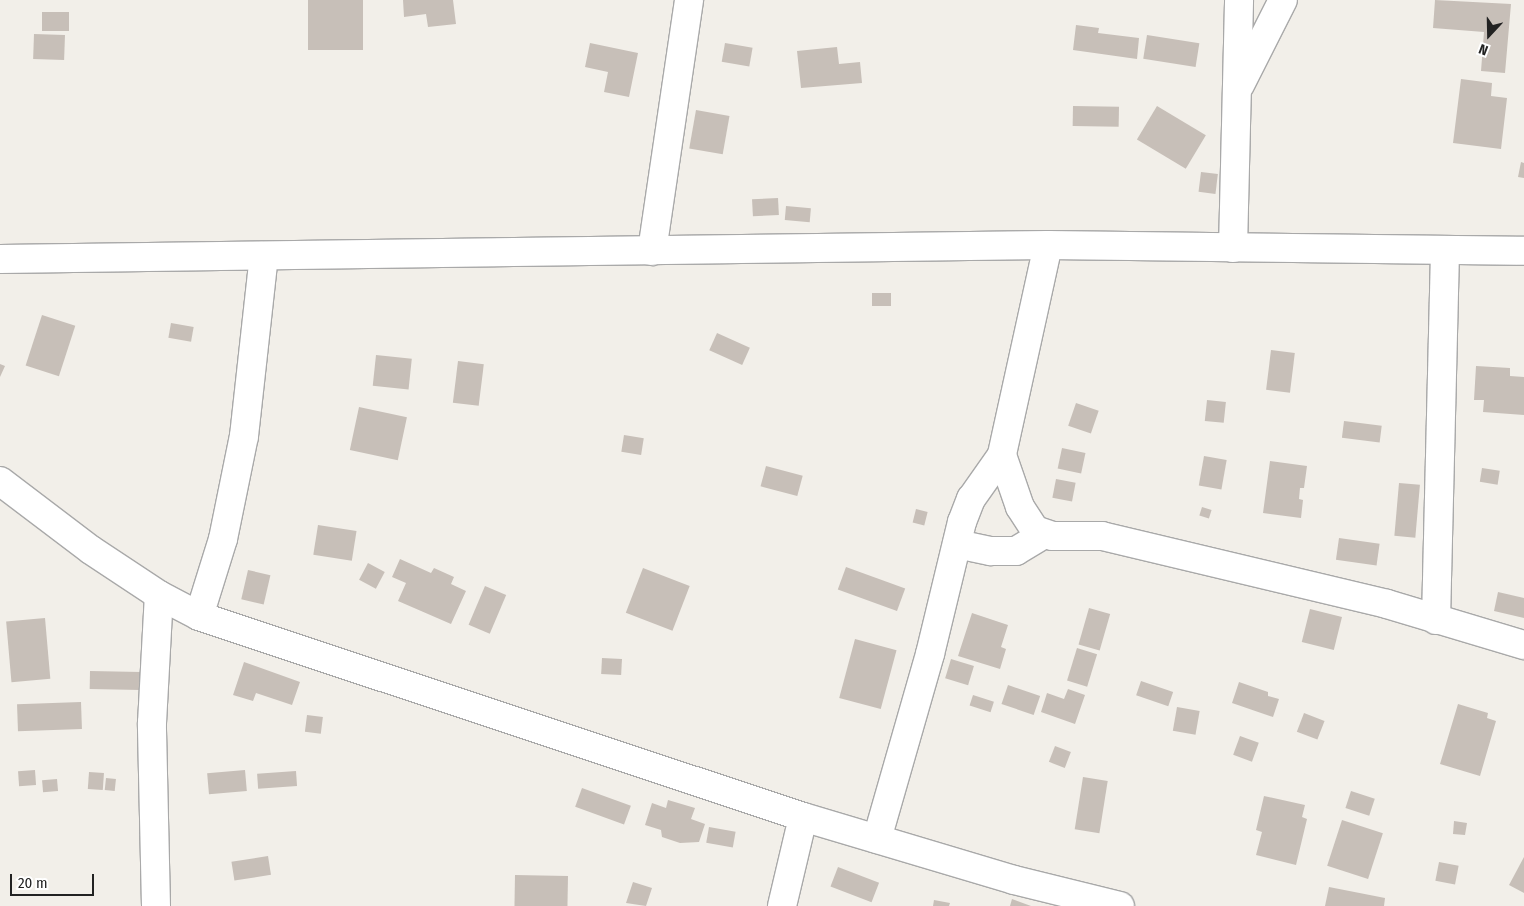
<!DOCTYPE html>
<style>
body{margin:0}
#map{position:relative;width:1524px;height:906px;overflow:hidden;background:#f2efe9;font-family:"Fira Sans Condensed",sans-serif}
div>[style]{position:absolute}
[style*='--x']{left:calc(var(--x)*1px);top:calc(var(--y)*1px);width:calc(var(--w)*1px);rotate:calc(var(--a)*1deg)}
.building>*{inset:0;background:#c7bfb8;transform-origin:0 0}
.roads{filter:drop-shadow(1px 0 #a9a9a9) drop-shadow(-1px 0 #a9a9a9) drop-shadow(0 1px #a9a9a9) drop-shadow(0 -1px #a9a9a9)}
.minor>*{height:28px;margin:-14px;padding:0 14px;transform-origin:14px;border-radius:14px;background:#fff}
span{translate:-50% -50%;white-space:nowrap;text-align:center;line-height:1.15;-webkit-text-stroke:4.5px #fff;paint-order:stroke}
.north{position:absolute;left:1464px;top:10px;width:50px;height:50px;-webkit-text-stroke:4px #fff;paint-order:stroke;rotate:201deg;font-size:14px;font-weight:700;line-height:20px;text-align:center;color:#222}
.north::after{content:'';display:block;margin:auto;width:18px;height:22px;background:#222;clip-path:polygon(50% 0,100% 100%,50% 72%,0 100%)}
.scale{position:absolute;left:10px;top:874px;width:84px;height:22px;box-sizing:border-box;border:2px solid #222;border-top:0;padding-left:6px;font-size:15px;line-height:18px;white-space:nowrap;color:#222;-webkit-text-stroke:4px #fff;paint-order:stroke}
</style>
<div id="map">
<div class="building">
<div style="left:308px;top:0;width:55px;height:50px"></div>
<div style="clip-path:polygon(403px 0,453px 0,456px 24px,428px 27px,426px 14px,404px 17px)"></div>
<div style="clip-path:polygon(1435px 0,1511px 4px,1505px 73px,1481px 71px,1484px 32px,1433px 28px)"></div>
<div style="left:42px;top:12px;width:27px;height:19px"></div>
<div style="clip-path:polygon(1076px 25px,1099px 28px,1098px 33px,1139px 38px,1137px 59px,1073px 50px)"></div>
<div style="left:34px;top:34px;width:31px;height:25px;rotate:2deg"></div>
<div style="left:1147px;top:35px;width:53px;height:24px;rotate:9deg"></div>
<div style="clip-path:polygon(590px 43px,638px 53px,629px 97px,604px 92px,608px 72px,585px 67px)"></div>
<div style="left:725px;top:43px;width:28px;height:19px;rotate:10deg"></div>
<div style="clip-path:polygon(837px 47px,839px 64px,860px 62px,862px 83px,801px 88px,797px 51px)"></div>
<div style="clip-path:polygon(1461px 79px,1492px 83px,1491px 96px,1507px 98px,1501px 149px,1453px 143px)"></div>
<div style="left:1073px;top:106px;width:46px;height:20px;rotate:1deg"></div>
<div style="left:1157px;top:106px;width:57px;height:39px;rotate:31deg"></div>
<div style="left:696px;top:110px;width:34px;height:39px;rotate:10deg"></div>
<div style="clip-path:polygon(1521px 162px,1524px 163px,1524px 178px,1518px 177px)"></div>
<div style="left:1201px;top:172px;width:17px;height:20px;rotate:7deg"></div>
<div style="left:778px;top:198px;width:17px;height:26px;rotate:87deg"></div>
<div style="left:786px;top:206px;width:25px;height:14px;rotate:5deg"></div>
<div style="left:891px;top:293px;width:13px;height:19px;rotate:90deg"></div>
<div style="left:42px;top:315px;width:35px;height:53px;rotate:18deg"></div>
<div style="left:171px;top:323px;width:23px;height:15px;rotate:10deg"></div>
<div style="left:717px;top:333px;width:36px;height:19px;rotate:24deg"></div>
<div style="left:1271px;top:350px;width:24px;height:40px;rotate:7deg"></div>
<div style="left:376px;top:355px;width:36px;height:31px;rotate:6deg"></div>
<div style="left:458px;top:361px;width:26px;height:42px;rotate:7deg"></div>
<div style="clip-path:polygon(0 364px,5px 366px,0 377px)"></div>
<div style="clip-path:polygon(1476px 366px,1510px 368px,1510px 376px,1524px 377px,1524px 415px,1483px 412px,1484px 400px,1474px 400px)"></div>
<div style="left:1207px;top:400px;width:19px;height:21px;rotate:6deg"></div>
<div style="left:1076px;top:403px;width:24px;height:24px;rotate:19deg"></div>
<div style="left:359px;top:407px;width:49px;height:44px;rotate:12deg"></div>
<div style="left:1344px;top:421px;width:38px;height:17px;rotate:7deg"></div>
<div style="left:624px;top:435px;width:20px;height:17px;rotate:9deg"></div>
<div style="left:1062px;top:448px;width:24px;height:21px;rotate:12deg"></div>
<div style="left:1204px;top:456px;width:23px;height:30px;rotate:10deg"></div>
<div style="clip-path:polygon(1270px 461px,1307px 466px,1304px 488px,1300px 488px,1299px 499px,1303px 500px,1301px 518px,1263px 513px)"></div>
<div style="left:766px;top:466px;width:38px;height:21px;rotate:15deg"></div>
<div style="left:1482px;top:468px;width:18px;height:14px;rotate:9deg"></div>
<div style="left:1056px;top:479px;width:20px;height:19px;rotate:11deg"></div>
<div style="left:1399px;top:483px;width:21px;height:53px;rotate:5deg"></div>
<div style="left:1202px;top:507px;width:10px;height:9px;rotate:17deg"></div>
<div style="left:916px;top:509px;width:12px;height:14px;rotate:14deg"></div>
<div style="left:318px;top:525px;width:39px;height:30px;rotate:9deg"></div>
<div style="left:1339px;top:538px;width:41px;height:22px;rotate:8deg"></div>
<div style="clip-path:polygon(400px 559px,431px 573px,434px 568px,454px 577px,451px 584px,466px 591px,451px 624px,398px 601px,406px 583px,392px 577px)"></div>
<div style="left:368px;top:563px;width:19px;height:19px;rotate:28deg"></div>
<div style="left:846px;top:567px;width:63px;height:24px;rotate:20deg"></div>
<div style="left:643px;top:568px;width:50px;height:48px;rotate:21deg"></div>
<div style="left:248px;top:570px;width:23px;height:30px;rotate:13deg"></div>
<div style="left:485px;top:586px;width:23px;height:42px;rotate:23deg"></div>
<div style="clip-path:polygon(1498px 592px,1524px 598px,1524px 618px,1494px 611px)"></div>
<div style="left:1089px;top:608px;width:22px;height:38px;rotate:16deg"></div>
<div style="left:1310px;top:609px;width:33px;height:34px;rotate:14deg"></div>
<div style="clip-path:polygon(972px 613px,1008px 625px,1001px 647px,1006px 649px,1000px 669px,958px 656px)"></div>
<div style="left:45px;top:618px;width:61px;height:39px;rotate:85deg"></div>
<div style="left:855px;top:639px;width:43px;height:61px;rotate:15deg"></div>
<div style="left:1077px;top:648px;width:21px;height:34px;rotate:17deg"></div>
<div style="left:602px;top:658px;width:20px;height:16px;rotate:3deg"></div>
<div style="left:951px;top:659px;width:24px;height:20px;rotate:17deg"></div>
<div style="clip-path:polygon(244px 662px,300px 682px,292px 705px,256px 693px,253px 701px,233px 695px)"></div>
<div style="left:90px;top:671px;width:51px;height:18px;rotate:1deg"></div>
<div style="left:1141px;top:681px;width:34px;height:15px;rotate:19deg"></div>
<div style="clip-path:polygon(1239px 682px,1268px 692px,1268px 696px,1279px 699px,1273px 717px,1232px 703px)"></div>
<div style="left:1008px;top:685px;width:34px;height:20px;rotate:19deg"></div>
<div style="clip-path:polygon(1068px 689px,1085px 695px,1075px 724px,1041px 712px,1047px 693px,1064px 699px)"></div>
<div style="left:973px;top:695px;width:22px;height:11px;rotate:18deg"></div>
<div style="left:81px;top:702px;width:27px;height:64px;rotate:88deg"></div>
<div style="clip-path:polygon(1458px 704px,1488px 713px,1487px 718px,1496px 721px,1480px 776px,1440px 764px)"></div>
<div style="left:1177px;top:707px;width:23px;height:24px;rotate:10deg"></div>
<div style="left:1304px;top:713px;width:22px;height:20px;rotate:21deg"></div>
<div style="left:307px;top:715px;width:16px;height:17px;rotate:7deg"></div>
<div style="left:1240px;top:736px;width:20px;height:20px;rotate:20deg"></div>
<div style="left:1055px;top:746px;width:17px;height:17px;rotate:21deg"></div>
<div style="left:35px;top:770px;width:15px;height:17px;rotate:86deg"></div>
<div style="left:245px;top:770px;width:21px;height:38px;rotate:85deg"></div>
<div style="left:296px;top:771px;width:15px;height:39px;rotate:86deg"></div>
<div style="left:89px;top:772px;width:15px;height:17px;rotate:4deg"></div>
<div style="left:1083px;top:777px;width:25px;height:53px;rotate:9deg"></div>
<div style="left:106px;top:778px;width:10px;height:12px;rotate:6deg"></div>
<div style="left:57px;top:779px;width:12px;height:15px;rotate:85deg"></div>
<div style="left:582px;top:788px;width:52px;height:20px;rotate:20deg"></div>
<div style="left:1351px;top:791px;width:25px;height:18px;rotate:18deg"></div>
<div style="clip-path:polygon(1264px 796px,1305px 805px,1302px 817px,1307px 819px,1296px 865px,1256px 855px,1262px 832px,1256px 830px)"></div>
<div style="clip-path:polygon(668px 800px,695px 808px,691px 819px,705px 824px,699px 842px,680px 843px,662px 837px,661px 830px,645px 825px,652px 803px,666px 808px)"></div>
<div style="left:1342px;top:820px;width:43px;height:48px;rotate:18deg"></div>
<div style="clip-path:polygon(1454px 821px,1467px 823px,1465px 835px,1453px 834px)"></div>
<div style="left:709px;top:827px;width:27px;height:16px;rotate:10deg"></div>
<div style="left:268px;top:856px;width:19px;height:37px;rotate:81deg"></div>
<div style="clip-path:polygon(1524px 857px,1524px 893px,1509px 885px)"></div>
<div style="left:1439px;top:862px;width:20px;height:19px;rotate:11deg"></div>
<div style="left:838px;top:867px;width:44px;height:21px;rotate:21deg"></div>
<div style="left:515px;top:875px;width:53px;height:31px;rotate:1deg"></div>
<div style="clip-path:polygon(633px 882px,652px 888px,646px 906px,626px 903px)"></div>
<div style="clip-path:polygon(1329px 887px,1385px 898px,1384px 906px,1325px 906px)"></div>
<div style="clip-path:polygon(1012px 899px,1031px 906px,1010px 906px)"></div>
<div style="clip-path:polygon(934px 900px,950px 903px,949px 906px,933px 906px)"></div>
</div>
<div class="roads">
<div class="minor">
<div style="--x:1240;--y:85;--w:95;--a:-63.2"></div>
<div style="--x:1048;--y:245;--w:215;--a:102.4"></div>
<div style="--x:1002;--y:455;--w:55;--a:70.9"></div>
<div style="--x:1020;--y:507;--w:27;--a:57"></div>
<div style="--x:1035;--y:530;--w:18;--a:19"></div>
<div style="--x:1052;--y:536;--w:50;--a:0"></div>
<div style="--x:1102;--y:536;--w:293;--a:13.4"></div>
<div style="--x:1387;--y:604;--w:143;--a:16.7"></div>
<div style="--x:1233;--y:248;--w:248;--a:-88.6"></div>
<div style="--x:652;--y:251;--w:254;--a:-81.6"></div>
<div style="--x:0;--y:259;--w:1048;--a:-0.77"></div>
<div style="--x:1048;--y:245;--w:476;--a:0.7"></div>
<div style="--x:0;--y:481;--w:114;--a:37.2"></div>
<div style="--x:91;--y:550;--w:82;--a:33.5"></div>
<div style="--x:159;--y:595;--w:45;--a:27.7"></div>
<div style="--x:199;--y:616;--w:637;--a:18.41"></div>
<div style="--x:803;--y:817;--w:220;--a:16.6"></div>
<div style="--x:1014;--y:880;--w:109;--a:13.8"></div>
<div style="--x:957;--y:544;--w:35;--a:12"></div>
<div style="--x:991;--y:551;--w:25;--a:0"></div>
<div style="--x:1016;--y:551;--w:31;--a:-31"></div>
<div style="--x:199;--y:616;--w:81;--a:-72.7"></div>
<div style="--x:223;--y:539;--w:105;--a:-78.5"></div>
<div style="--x:244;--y:436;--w:181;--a:-83.7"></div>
<div style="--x:1436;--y:620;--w:369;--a:-88.6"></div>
<div style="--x:877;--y:839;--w:192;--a:-74"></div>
<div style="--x:930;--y:654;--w:136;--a:-76.4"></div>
<div style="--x:962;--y:522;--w:25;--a:-69"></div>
<div style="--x:971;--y:499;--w:54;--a:-54.8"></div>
<div style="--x:156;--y:906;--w:183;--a:-91.3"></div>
<div style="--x:152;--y:723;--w:128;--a:-86.9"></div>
<div style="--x:782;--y:906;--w:91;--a:-76.7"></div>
</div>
</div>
<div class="north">N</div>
<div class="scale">20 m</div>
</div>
